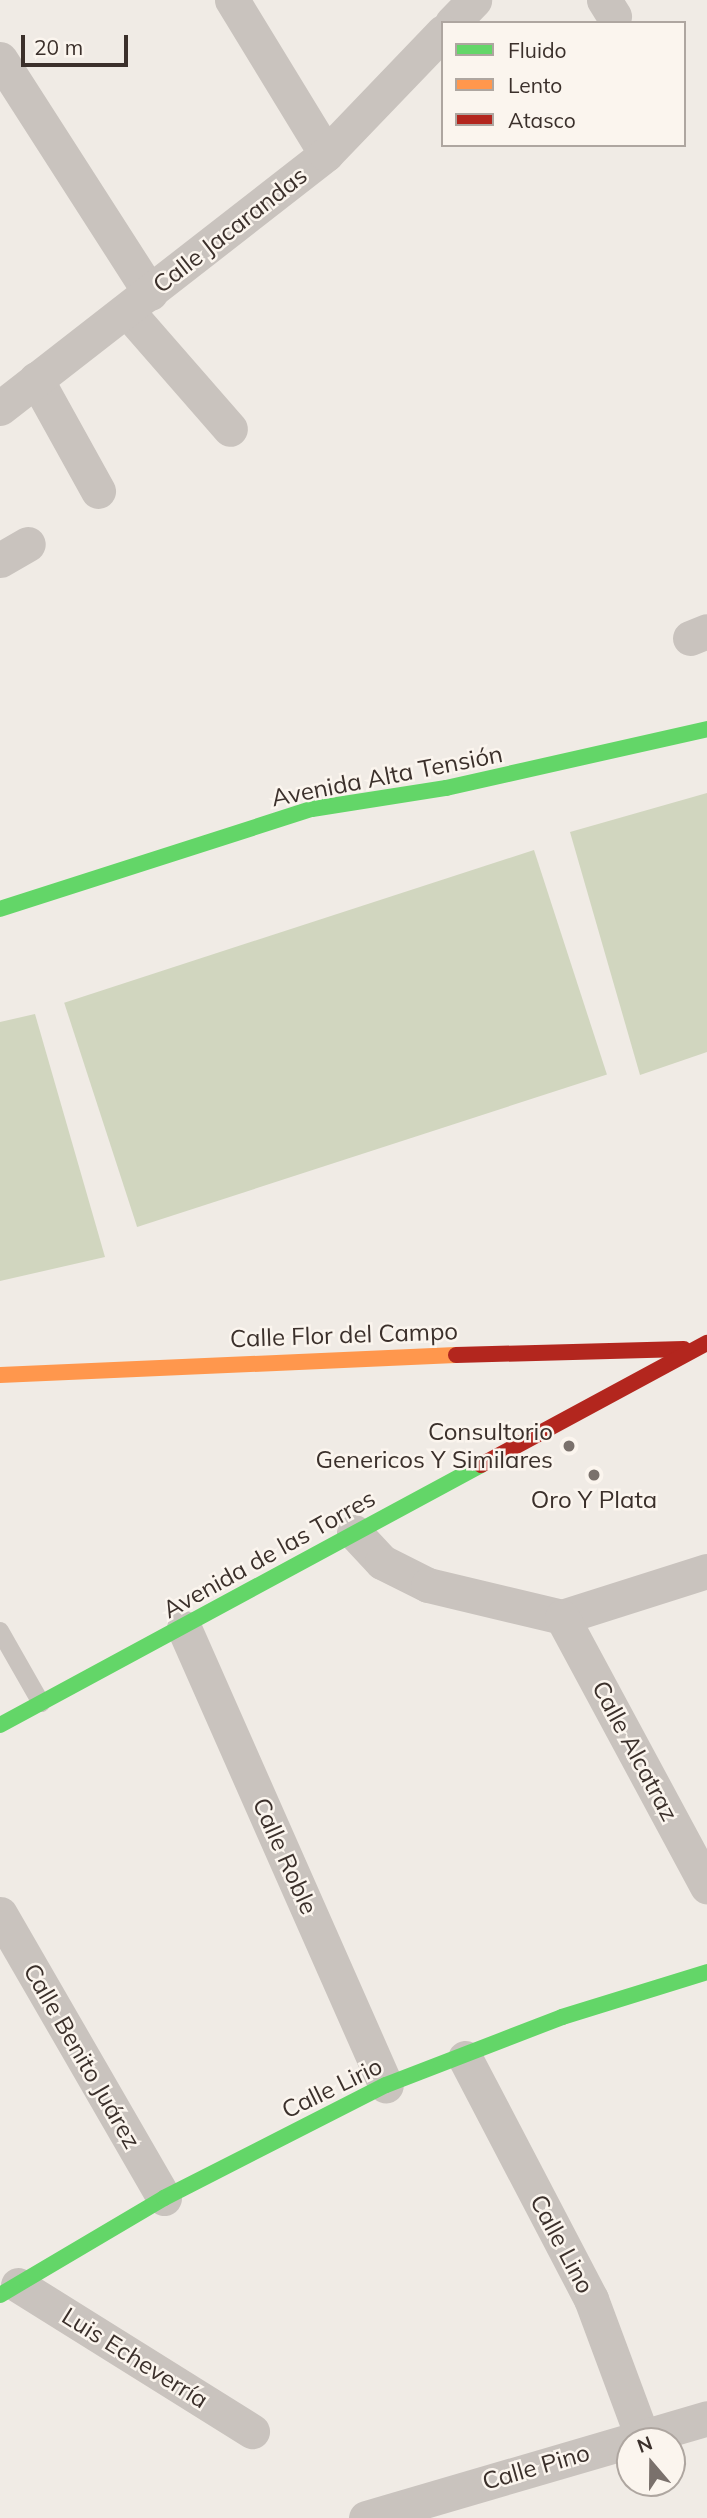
<!DOCTYPE html>
<meta charset="utf-8">
<style>
body{margin:0}
#map{position:relative;width:707px;height:2518px;overflow:hidden;background:#f0ebe5;font-family:Mulish,sans-serif}
div>[style]{position:absolute}
[style*='--x']{left:calc(var(--x)*1px);top:calc(var(--y)*1px);width:calc(var(--w)*1px);rotate:calc(var(--a)*1deg)}
.green>*{inset:0;background:#d1d6bf;transform-origin:0 0}
.lane>*{height:18px;margin:-9px;padding:0 9px;transform-origin:9px;border-radius:9px;background:#c9c3be}
.street>*{height:35px;margin:-17.5px;padding:0 17.5px;transform-origin:17.5px;border-radius:17.5px;background:#c9c3be}
.fast>*{height:16px;margin:-8px;padding:0 8px;transform-origin:8px;border-radius:8px;background:#63d668}
.slow>*{height:16px;margin:-8px;padding:0 8px;transform-origin:8px;border-radius:8px;background:#ff974d}
.jam>*{height:16px;margin:-8px;padding:0 8px;transform-origin:8px;border-radius:8px;background:#b3261e}
.dots>*{width:19px;height:19px;translate:-50% -50%;box-sizing:border-box;border:4px solid #fbf5ee;border-radius:50%}
span{translate:-50% -50%;white-space:nowrap;text-align:center;line-height:1.15;-webkit-text-stroke:5px #fbf5ee;paint-order:stroke}
.street-label{font-size:24px;color:#3b302b}
.poi-label{font-size:24px;color:#3b302b}
.right{translate:-100% -50%;text-align:right}
.legend{position:absolute;left:441px;top:21px;width:245px;height:126px;box-sizing:border-box;background:#fbf5ee;border:2px solid #aea6a0;margin:0;padding:9px 12px;list-style:none;font-size:21px;color:#3b302b}
.legend li{display:flex;align-items:center;gap:14px;height:35px}
.legend b{width:35px;border:2px solid #aea6a0}
.north{position:absolute;left:616px;top:2427px;width:70px;height:70px;box-sizing:border-box;background:#fbf5ee;border:2px solid #aea6a0;border-radius:50%;rotate:340deg;font-size:19px;font-weight:700;line-height:28px;text-align:center;color:#3b302b}
.north::after{content:'';display:block;margin:auto;width:24px;height:32px;background:#7a716c;clip-path:polygon(50% 0,100% 100%,50% 72%,0 100%)}
.scale{position:absolute;left:21px;top:35px;width:107px;height:32px;box-sizing:border-box;border:4px solid #3b302b;border-top:0;padding-left:9px;font-size:21px;line-height:24px;white-space:nowrap;color:#3b302b;-webkit-text-stroke:5px #fbf5ee;paint-order:stroke}
</style>
<div id="map">
<div class="green">
<div style="clip-path:polygon(707px 793px,707px 1052px,640px 1075px,570px 832px)"></div>
<div style="left:534px;top:850px;width:236px;height:494px;rotate:72deg"></div>
<div style="clip-path:polygon(35px 1014px,105px 1257px,0 1281px,0 1022px)"></div>
</div>
<div class="lane">
<div style="--x:0;--y:1631;--w:83;--a:60.3"></div>
</div>
<div class="street">
<div style="--x:232;--y:0;--w:180;--a:58.6"></div>
<div style="--x:604;--y:0;--w:19;--a:58"></div>
<div style="--x:452;--y:23;--w:32;--a:-46"></div>
<div style="--x:0;--y:59;--w:278;--a:57.3"></div>
<div style="--x:128;--y:312;--w:155;--a:48.9"></div>
<div style="--x:36;--y:379;--w:128;--a:61"></div>
<div style="--x:0;--y:408;--w:413;--a:-37.9"></div>
<div style="--x:326;--y:154;--w:169;--a:-46.2"></div>
<div style="--x:0;--y:560;--w:32;--a:-30"></div>
<div style="--x:690;--y:638;--w:18;--a:-22"></div>
<div style="--x:354;--y:1532;--w:41;--a:47"></div>
<div style="--x:382;--y:1562;--w:51;--a:26.6"></div>
<div style="--x:428;--y:1585;--w:138;--a:13.4"></div>
<div style="--x:562;--y:1617;--w:152;--a:-17.6"></div>
<div style="--x:562;--y:1617;--w:306;--a:61.7"></div>
<div style="--x:184;--y:1628;--w:500;--a:66.2"></div>
<div style="--x:0;--y:1914;--w:328;--a:60"></div>
<div style="--x:465;--y:2058;--w:272;--a:62.4"></div>
<div style="--x:591;--y:2299;--w:146;--a:69.6"></div>
<div style="--x:18;--y:2285;--w:276;--a:32"></div>
<div style="--x:366;--y:2518;--w:355;--a:-16.3"></div>
</div>
<div class="fast">
<div style="--x:0;--y:909;--w:328;--a:-17.8"></div>
<div style="--x:312;--y:809;--w:136;--a:-8.9"></div>
<div style="--x:446;--y:788;--w:268;--a:-12.7"></div>
<div style="--x:0;--y:1725;--w:547;--a:-28.39"></div>
<div style="--x:0;--y:2295;--w:191;--a:-30.6"></div>
<div style="--x:164;--y:2198;--w:249;--a:-27"></div>
<div style="--x:386;--y:2085;--w:189;--a:-21.1"></div>
<div style="--x:562;--y:2017;--w:152;--a:-17.2"></div>
</div>
<div class="slow">
<div style="--x:0;--y:1375;--w:456;--a:-2.5"></div>
</div>
<div class="jam">
<div style="--x:456;--y:1355;--w:228;--a:-1.5"></div>
<div style="--x:481;--y:1465;--w:257;--a:-28.4"></div>
</div>
<div class="dots">
<div style="left:569px;top:1446px;background:#7a716c"></div>
<div style="left:594px;top:1475px;background:#7a716c"></div>
</div>
<div class="street-label">
<span style="left:230px;top:230px;rotate:-38deg">Calle Jacarandas</span>
<span style="left:387px;top:776px;rotate:-11deg">Avenida Alta Tensión</span>
<span style="left:344px;top:1335px;rotate:-2deg">Calle Flor del Campo</span>
<span style="left:269px;top:1554px;rotate:-29deg">Avenida de las Torres</span>
<span style="left:635px;top:1751px;rotate:62deg">Calle Alcatraz</span>
<span style="left:285px;top:1856px;rotate:66deg">Calle Roble</span>
<span style="left:82px;top:2056px;rotate:60deg">Calle Benito Juárez</span>
<span style="left:332px;top:2088px;rotate:-26deg">Calle Lirio</span>
<span style="left:562px;top:2244px;rotate:62deg">Calle Lino</span>
<span style="left:135px;top:2358px;rotate:32deg">Luis Echeverría</span>
<span style="left:536px;top:2467px;rotate:-16deg">Calle Pino</span>
</div>
<div class="poi-label">
<span class="right" style="left:553px;top:1446px">Consultorio<br>Genericos Y Similares</span>
<span style="left:594px;top:1500px">Oro Y Plata</span>
</div>
<ul class="legend">
<li><b style="height:9px;background:#63d668"></b>Fluido</li>
<li><b style="height:9px;background:#ff974d"></b>Lento</li>
<li><b style="height:9px;background:#b3261e"></b>Atasco</li>
</ul>
<div class="north">N</div>
<div class="scale">20 m</div>
</div>
